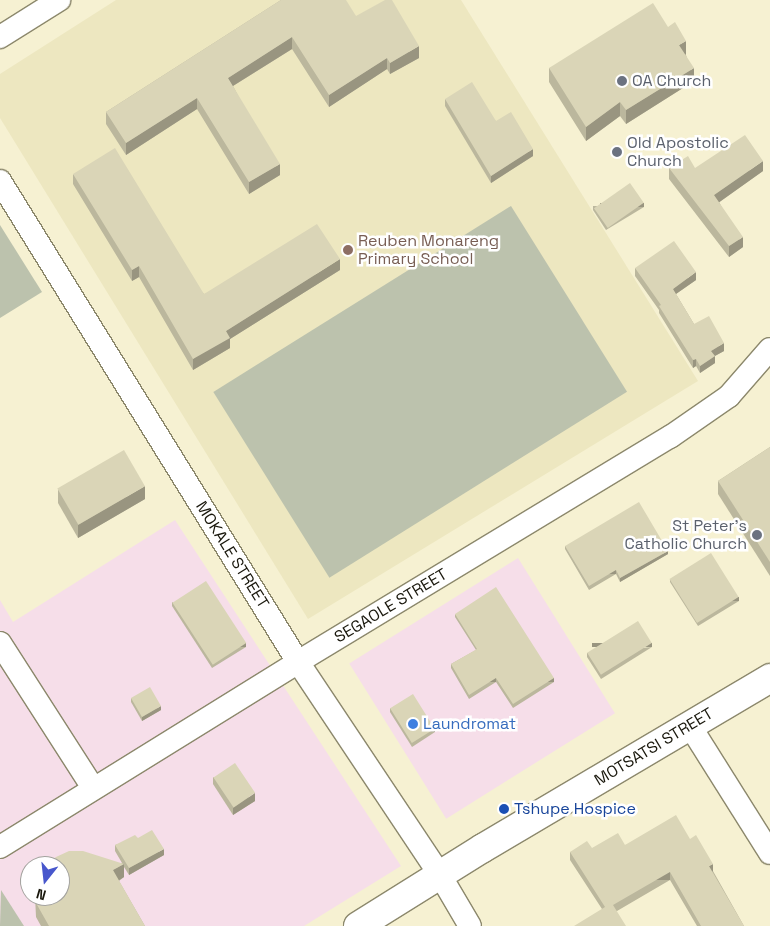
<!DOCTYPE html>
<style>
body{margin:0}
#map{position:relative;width:770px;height:926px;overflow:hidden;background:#f6f1d2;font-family:"Space Grotesk",sans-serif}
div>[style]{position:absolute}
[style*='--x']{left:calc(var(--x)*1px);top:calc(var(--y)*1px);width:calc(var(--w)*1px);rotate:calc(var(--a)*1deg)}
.commercial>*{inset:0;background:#f6dee9;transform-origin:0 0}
.built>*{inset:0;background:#ede7c0}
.green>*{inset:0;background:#bcc2ad;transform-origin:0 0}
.roads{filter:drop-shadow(1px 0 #8c886c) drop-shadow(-1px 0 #8c886c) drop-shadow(0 1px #8c886c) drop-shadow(0 -1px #8c886c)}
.street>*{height:22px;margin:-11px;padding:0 11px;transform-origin:11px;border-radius:11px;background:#fff}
.secondary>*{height:28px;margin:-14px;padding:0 14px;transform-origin:14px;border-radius:14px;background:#fff}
.wall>*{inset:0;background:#bbb79d}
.shaded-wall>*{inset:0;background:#999580;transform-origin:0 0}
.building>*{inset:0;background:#dad5b7;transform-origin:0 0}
.dots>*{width:14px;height:14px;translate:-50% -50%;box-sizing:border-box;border:2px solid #fff;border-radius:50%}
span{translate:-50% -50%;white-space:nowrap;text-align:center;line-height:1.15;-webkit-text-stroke:5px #fff;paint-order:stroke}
.worship-label{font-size:16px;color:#5b616d}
.left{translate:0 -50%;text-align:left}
.right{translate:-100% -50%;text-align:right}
.education-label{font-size:16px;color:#785e54}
.street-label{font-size:16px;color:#19170c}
.shop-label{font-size:16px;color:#366cbe}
.transit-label{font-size:16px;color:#164399}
.north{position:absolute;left:20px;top:856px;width:50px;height:50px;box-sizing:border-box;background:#fff;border:1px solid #a3a29e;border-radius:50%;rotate:196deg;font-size:14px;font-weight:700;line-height:20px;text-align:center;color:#19170c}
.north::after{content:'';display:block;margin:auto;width:18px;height:22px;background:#4857cc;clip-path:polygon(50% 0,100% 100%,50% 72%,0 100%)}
</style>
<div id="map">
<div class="commercial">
<div style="clip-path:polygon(evenodd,175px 520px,401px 866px,304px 926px,0 926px,0 600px,13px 622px,175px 520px,30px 866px,60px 866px,60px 896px,30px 896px,30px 866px)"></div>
<div style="left:518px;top:558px;width:183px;height:199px;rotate:58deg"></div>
</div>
<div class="built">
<div style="clip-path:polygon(116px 0,461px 0,698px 381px,308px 619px,0 118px,0 74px)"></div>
</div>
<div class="green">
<div style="left:511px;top:206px;width:219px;height:351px;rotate:58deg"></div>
<div style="clip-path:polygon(0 225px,42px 292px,0 318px)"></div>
<div style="clip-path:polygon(1px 890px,24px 926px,0 926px)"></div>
</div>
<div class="roads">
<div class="street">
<div style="--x:0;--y:37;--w:70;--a:-32.1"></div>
<div style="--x:0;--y:181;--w:566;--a:58.22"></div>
<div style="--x:298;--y:662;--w:256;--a:56.3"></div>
<div style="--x:440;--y:875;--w:59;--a:59.5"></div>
<div style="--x:0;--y:643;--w:172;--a:57.3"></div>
<div style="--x:690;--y:726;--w:150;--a:57.8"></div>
<div style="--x:0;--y:847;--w:351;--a:-31.8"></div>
<div style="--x:298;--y:662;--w:435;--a:-31.2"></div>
<div style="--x:670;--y:437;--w:72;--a:-34.8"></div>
<div style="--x:729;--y:396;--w:62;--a:-48.9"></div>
</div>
<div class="secondary">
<div style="--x:358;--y:926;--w:147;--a:-32"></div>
<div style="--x:483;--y:848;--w:334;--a:-30.6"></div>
</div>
</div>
<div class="wall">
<div style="clip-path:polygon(281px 0,356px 16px,419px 58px,390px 74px,387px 69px,329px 107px,292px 49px,233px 86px,280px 175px,249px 194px,197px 109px,126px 155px,106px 124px,106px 112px)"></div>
<div style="clip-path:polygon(686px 54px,686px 55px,694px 81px,626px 124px,620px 116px,586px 141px,549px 82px,549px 68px)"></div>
<div style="clip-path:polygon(445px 99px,496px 121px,533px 156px,491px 183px,445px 106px)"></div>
<div style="clip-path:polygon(669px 168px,695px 168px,763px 171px,719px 202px,743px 247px,729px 257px,669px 179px)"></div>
<div style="clip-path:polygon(73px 174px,204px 294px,340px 270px,230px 339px,230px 348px,193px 370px,139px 277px,132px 281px,73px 184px)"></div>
<div style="clip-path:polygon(593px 206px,644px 207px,606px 230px,593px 210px)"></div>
<div style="clip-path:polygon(635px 268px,696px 280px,676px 294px,694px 324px,724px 351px,715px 356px,715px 363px,700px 373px,696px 366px,693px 368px,659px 313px,659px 310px,635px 276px)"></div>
<div style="clip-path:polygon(770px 447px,770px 576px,718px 494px,718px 481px)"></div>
<div style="clip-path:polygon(58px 490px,145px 499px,78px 538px,58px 503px)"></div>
<div style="clip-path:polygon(565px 546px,668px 554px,620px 582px,616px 574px,589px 590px,565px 549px)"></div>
<div style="clip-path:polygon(670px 579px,739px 601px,698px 626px,670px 582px)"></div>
<div style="clip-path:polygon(172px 602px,246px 647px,212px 668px,172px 606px)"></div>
<div style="clip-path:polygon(455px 614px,554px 682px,513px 708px,496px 682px,469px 699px,451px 668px,451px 664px,476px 650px,455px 617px)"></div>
<div style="clip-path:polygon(652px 647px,601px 679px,587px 657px,587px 653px)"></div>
<div style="clip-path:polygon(131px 698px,161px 710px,142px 721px,131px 702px)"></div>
<div style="clip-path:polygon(390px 708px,435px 732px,412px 747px,390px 712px)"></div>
<div style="clip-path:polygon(213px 777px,255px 801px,233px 815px,213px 784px)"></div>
<div style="clip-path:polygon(138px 838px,164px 855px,129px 875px,124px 867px,124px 877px,119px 881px,145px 926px,41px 926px,36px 917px,35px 896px,60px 896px,122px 863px,115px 851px,115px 845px)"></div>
<div style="clip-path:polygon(690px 839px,713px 871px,744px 926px,697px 926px,670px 880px,617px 911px,602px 909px,570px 860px,570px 852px,592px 848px)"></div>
</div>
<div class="shaded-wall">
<div style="clip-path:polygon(292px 37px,292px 49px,228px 89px,228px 78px)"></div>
<div style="clip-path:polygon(686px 41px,686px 54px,679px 59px,679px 45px)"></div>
<div style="clip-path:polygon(419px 46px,419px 58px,390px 74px,390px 63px)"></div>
<div style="clip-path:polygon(387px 58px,387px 69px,329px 107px,329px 95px)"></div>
<div style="clip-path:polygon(694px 68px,694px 81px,626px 124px,626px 110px)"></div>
<div style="clip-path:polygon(197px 98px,197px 109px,126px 155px,126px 143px)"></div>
<div style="clip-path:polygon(620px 102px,620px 116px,586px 141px,586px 127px)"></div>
<div style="clip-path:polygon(533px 149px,533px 156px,491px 183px,491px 176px)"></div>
<div style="clip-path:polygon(763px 161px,763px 171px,714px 206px,714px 195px)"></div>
<div style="clip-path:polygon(280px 164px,280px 175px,249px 194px,249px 182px)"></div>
<div style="left:644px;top:203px;width:4px;height:44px;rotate:90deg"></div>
<div style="clip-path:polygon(743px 237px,743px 247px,729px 257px,729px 246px)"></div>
<div style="clip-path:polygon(340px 259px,340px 270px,230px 339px,230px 348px,193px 370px,193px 359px,226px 331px)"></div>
<div style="clip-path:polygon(139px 266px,139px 277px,132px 281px,132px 270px)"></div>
<div style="clip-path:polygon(696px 272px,696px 280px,673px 296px,673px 289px)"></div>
<div style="clip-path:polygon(724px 343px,724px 351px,711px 358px,711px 351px)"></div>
<div style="clip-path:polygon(715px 356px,715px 363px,700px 373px,700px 366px)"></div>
<div style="clip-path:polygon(696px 359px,696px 366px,693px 368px,693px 360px)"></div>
<div style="clip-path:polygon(145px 486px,145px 499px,78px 538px,78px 525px)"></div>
<div style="clip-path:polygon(668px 551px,668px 554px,620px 582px,620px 578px)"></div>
<div style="left:616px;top:570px;width:4px;height:31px;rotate:90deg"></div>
<div style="left:739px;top:597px;width:4px;height:48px;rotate:90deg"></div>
<div style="left:246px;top:643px;width:4px;height:40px;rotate:90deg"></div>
<div style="left:652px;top:643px;width:4px;height:60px;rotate:90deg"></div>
<div style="left:496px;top:678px;width:4px;height:32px;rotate:90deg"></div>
<div style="left:554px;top:678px;width:4px;height:49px;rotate:90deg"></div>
<div style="clip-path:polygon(161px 706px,161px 710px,142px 721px,142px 717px)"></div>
<div style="left:435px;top:729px;width:3px;height:27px;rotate:90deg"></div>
<div style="clip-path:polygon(255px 793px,255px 801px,233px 815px,233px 808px)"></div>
<div style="clip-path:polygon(164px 849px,164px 855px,129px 875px,129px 868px)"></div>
<div style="clip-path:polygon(124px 864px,124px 877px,113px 884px,113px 870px)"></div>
<div style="clip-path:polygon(713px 864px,713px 871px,709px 874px,709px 866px)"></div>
<div style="left:670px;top:872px;width:8px;height:66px;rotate:90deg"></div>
</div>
<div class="building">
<div style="clip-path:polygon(281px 0,346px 0,356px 16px,385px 0,392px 0,419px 46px,390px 63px,387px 58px,329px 95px,292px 37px,228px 78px,280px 164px,249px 182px,197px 98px,126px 143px,106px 112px)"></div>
<div style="clip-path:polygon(653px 3px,668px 27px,675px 22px,686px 41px,679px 45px,694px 68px,626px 110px,620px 102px,586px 127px,549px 68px)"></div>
<div style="clip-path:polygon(472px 82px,496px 121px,511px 112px,533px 149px,491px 176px,445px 99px)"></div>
<div style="clip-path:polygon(745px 135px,763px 161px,714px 195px,743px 237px,729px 246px,669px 168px,688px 156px,695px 168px)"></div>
<div style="clip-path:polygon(115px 148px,204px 294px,317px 224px,340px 259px,226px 331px,230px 338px,193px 359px,139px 266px,132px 270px,73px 174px)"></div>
<div style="left:630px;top:183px;width:24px;height:44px;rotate:55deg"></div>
<div style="clip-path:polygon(674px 241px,696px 272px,673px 289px,694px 324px,709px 316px,724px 343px,711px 351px,715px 356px,700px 366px,696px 359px,693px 360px,659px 306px,661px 305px,635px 268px)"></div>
<div style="clip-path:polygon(770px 447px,770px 562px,718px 481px)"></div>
<div style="left:124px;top:450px;width:42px;height:77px;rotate:60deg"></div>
<div style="clip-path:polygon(639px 502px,668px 551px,620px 578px,616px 570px,589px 586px,565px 546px)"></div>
<div style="left:711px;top:553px;width:52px;height:49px;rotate:58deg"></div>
<div style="left:206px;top:581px;width:74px;height:40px;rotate:57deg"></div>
<div style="clip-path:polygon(496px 587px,554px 678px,513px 704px,496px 678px,469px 695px,451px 664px,477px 649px,455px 614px)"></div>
<div style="left:638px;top:621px;width:26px;height:60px;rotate:58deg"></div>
<div style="left:150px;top:687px;width:22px;height:22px;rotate:60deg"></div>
<div style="left:413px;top:694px;width:41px;height:27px;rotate:58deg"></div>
<div style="left:235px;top:763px;width:36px;height:26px;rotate:56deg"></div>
<div style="clip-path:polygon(676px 815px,690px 839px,696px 835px,713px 864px,709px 866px,744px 926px,701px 926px,670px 872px,613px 905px,626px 926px,574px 926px,605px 907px,570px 852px,587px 841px,592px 848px,618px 833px,625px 845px)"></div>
<div style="clip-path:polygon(152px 830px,164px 849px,129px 868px,115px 845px,135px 835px,138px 838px)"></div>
<div style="clip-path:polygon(69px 851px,83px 851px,124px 864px,113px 870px,145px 926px,49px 926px,36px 903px,35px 896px,60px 896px,60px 866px,45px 866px,56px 857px)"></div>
</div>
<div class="dots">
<div style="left:622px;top:81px;background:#6b7280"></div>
<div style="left:617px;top:152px;background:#6b7280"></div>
<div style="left:348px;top:250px;background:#8d6e63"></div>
<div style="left:757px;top:535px;background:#6b7280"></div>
<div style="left:413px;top:724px;background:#3f7fe0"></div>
<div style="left:504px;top:809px;background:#1a4fb4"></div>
</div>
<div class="worship-label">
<span class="left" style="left:632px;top:81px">OA Church</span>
<span class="left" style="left:627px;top:152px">Old Apostolic<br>Church</span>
<span class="right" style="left:747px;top:535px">St Peter's<br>Catholic Church</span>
</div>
<div class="education-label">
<span class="left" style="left:358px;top:250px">Reuben Monareng<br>Primary School</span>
</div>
<div class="street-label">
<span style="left:232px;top:555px;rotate:58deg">MOKALE STREET</span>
<span style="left:391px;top:606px;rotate:-31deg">SEGAOLE STREET</span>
<span style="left:654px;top:747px;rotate:-31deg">MOTSATSI STREET</span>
</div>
<div class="shop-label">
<span class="left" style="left:423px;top:724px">Laundromat</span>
</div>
<div class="transit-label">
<span class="left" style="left:514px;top:809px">Tshupe Hospice</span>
</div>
<div class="north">N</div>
</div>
